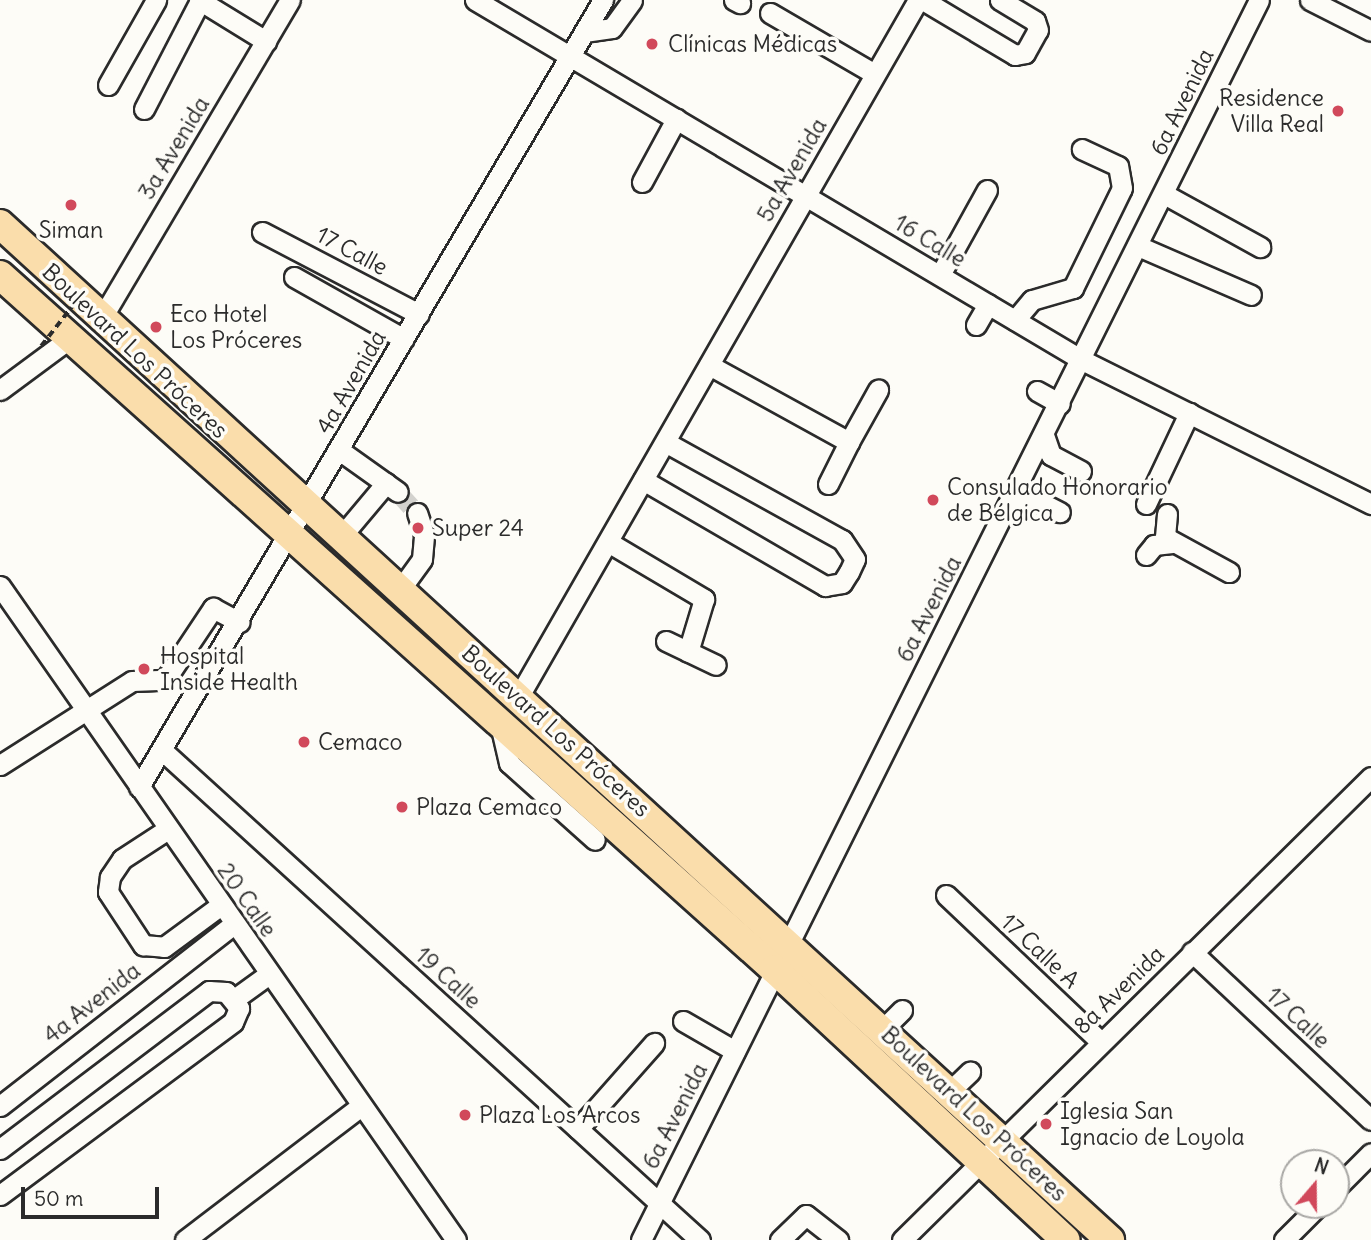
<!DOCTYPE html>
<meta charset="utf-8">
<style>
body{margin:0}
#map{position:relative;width:1371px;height:1240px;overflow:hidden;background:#fdfcf7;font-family:Delius,sans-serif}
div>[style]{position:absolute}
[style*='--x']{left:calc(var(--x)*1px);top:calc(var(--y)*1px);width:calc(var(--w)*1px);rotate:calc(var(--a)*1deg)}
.minor-tunnel>*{height:19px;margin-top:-9.5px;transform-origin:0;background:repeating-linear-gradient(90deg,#d3d2ce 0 19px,transparent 0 29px)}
.roads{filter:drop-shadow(2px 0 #2b2b2b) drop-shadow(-2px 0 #2b2b2b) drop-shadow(0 2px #2b2b2b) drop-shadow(0 -2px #2b2b2b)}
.minor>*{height:19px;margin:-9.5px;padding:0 9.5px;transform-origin:9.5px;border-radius:9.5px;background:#fdfcf7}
.highway>*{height:28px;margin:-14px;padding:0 14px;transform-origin:14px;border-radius:14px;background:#faddab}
.path-bridge>*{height:3.5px;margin-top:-1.75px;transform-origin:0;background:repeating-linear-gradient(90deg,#2b2b2b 0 7px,transparent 0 12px)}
.dots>*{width:19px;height:19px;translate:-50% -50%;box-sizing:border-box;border:4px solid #fdfcf7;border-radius:50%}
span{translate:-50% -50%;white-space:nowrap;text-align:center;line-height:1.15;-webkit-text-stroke:7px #fdfcf7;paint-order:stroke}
.poi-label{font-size:23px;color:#2b2b2b}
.left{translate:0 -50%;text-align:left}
.right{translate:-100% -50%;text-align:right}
.street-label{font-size:23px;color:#2b2b2b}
.north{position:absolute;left:1280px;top:1149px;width:70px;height:70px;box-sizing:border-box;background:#fdfcf7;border:2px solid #a9a8a5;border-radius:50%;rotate:20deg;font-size:19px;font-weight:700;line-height:28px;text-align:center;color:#2b2b2b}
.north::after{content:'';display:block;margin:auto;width:24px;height:32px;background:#d1495b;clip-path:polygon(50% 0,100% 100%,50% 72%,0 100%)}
.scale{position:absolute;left:21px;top:1187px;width:138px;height:32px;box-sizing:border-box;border:4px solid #2b2b2b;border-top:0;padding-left:9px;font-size:21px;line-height:24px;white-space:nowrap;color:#2b2b2b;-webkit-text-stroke:5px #fdfcf7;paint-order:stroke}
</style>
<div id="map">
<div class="minor-tunnel">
<div style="--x:398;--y:492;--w:28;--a:48"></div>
</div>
<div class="roads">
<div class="minor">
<div style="--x:199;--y:0;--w:79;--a:31.5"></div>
<div style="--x:475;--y:0;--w:706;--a:30.67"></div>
<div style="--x:1082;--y:360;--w:323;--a:26.5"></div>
<div style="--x:734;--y:0;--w:7;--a:27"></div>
<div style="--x:923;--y:0;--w:107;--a:30.9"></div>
<div style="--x:1015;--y:55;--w:10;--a:-11"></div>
<div style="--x:1025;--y:53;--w:26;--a:-61"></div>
<div style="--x:1038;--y:30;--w:9;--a:-108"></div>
<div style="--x:1035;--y:21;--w:41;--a:-149"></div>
<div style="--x:1310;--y:0;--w:68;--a:26.9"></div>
<div style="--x:770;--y:13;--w:121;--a:30.2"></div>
<div style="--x:584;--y:32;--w:28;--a:-8"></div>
<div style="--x:612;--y:28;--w:34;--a:-54"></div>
<div style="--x:108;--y:85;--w:98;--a:-60.5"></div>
<div style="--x:144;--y:109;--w:122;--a:-62.6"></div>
<div style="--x:642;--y:182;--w:72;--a:-61.6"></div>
<div style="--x:1164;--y:194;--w:110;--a:28.9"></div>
<div style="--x:262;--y:232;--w:177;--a:27.6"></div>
<div style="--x:1138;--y:246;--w:123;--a:23.4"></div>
<div style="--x:940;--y:275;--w:97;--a:-61.1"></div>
<div style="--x:294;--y:277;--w:126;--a:29.4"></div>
<div style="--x:1015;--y:320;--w:26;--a:-50"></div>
<div style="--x:1032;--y:300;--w:43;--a:-16.3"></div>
<div style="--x:1073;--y:288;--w:111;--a:-63.9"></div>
<div style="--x:1122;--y:188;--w:22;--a:-100"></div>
<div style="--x:1118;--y:166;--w:40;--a:-155"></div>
<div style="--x:100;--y:321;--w:373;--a:-59.4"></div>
<div style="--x:976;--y:325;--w:24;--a:-60"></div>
<div style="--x:709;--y:365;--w:160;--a:28.8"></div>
<div style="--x:849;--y:442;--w:60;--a:-60.9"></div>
<div style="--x:0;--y:390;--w:86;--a:-36.5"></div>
<div style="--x:1037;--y:391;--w:26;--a:29"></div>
<div style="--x:1044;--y:435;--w:21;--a:71"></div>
<div style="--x:1051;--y:455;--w:34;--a:28"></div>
<div style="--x:339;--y:450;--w:72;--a:35.4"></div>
<div style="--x:643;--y:480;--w:211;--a:30.2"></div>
<div style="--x:825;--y:586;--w:17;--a:-10"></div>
<div style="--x:842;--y:583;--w:13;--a:-58"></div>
<div style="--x:849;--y:572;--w:14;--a:-65"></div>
<div style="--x:855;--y:559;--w:23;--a:-124"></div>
<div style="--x:842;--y:540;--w:202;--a:-151"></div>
<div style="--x:828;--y:484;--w:47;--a:-63.4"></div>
<div style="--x:1012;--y:500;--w:22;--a:-3"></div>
<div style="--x:1034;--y:499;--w:29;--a:27"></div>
<div style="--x:1146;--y:504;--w:101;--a:-64.7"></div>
<div style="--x:1167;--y:514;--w:23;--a:95"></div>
<div style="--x:1165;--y:537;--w:73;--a:28.7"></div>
<div style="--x:339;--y:539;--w:73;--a:-50"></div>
<div style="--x:608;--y:542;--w:112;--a:30.7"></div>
<div style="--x:704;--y:599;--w:55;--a:106.8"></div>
<div style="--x:1146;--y:555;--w:13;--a:-51"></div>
<div style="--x:1154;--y:545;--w:18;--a:-6"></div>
<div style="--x:0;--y:586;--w:797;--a:55.11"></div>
<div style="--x:399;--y:591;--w:39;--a:-54"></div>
<div style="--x:422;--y:559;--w:25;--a:-85"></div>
<div style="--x:424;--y:534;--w:22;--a:-108"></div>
<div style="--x:666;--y:641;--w:55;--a:25.6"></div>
<div style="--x:519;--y:696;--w:802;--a:-60.18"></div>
<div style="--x:500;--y:724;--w:40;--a:77"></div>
<div style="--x:509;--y:763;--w:115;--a:41.8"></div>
<div style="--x:164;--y:752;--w:725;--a:42.32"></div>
<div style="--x:0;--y:765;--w:156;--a:-32.5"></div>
<div style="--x:132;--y:681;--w:33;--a:-2"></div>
<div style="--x:165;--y:680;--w:87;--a:-56.3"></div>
<div style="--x:213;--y:608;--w:30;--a:28"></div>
<div style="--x:139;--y:787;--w:914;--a:-59.48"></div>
<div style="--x:168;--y:829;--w:55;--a:146.9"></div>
<div style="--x:122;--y:859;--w:22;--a:124"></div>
<div style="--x:110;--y:877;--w:15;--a:98"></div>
<div style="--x:108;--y:892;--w:64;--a:56.6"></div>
<div style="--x:143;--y:945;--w:21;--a:5"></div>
<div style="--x:164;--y:947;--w:71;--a:-36.4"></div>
<div style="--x:946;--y:895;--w:214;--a:43.5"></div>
<div style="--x:1192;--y:952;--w:245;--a:43.2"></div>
<div style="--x:233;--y:1000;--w:44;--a:-35.8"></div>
<div style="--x:683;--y:1021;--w:60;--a:30"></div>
<div style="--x:883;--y:1029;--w:27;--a:-45"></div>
<div style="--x:950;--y:1091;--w:28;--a:-44"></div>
<div style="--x:0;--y:1106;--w:296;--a:-37.9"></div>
<div style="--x:578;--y:1129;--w:115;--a:-48.5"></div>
<div style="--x:0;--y:1149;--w:262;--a:-37.1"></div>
<div style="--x:209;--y:991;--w:17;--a:3"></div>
<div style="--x:226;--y:992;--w:21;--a:51"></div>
<div style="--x:239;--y:1008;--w:15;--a:113"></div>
<div style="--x:233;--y:1022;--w:290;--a:143.4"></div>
<div style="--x:1336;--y:1188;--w:49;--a:-45"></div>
<div style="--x:185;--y:1240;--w:221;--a:-37.3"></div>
<div style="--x:641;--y:1240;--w:1385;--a:-63.51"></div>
<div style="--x:780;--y:1240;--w:36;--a:-44"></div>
<div style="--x:806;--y:1215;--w:41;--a:38"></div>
<div style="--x:902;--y:1240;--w:659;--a:-44.63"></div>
<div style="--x:1284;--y:1240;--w:49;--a:-45"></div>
</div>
<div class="highway">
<div style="--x:0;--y:224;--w:1505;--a:42.47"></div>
<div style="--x:0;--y:275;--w:1040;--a:41.88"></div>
<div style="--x:774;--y:969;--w:398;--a:42.9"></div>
</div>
</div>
<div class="path-bridge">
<div style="--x:41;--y:346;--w:71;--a:-51.8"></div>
</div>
<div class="dots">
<div style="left:652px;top:44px;background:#d1495b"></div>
<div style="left:1338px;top:111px;background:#d1495b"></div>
<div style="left:71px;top:205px;background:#d1495b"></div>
<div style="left:156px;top:327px;background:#d1495b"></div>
<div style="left:933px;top:500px;background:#d1495b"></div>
<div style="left:418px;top:528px;background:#d1495b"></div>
<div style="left:144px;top:669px;background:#d1495b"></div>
<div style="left:304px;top:742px;background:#d1495b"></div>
<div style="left:402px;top:807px;background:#d1495b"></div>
<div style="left:465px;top:1115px;background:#d1495b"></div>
<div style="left:1046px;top:1124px;background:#d1495b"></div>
</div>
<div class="poi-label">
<span class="left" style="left:668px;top:44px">Clínicas Médicas</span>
<span class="right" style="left:1324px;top:111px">Residence<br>Villa Real</span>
<span style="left:71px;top:230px">Siman</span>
<span class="left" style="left:170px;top:327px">Eco Hotel<br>Los Próceres</span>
<span class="left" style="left:947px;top:500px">Consulado Honorario<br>de Bélgica</span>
<span class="left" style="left:432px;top:528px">Super 24</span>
<span class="left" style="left:160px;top:669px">Hospital<br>Inside Health</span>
<span class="left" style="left:318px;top:742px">Cemaco</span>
<span class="left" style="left:416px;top:807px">Plaza Cemaco</span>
<span class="left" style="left:1060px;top:1124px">Iglesia San<br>Ignacio de Loyola</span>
<span class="left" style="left:479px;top:1115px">Plaza Los Arcos</span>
</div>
<div class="street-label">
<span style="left:1182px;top:102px;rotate:-64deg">6a Avenida</span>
<span style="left:174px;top:148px;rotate:-59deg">3a Avenida</span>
<span style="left:792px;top:170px;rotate:-60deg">5a Avenida</span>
<span style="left:930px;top:241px;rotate:31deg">16 Calle</span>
<span style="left:352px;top:251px;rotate:28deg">17 Calle</span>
<span style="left:135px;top:351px;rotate:43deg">Boulevard Los Próceres</span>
<span style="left:351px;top:382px;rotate:-60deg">4a Avenida</span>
<span style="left:929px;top:609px;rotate:-63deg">6a Avenida</span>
<span style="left:556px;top:731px;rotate:42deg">Boulevard Los Próceres</span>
<span style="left:247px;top:900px;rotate:55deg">20 Calle</span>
<span style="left:1040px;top:951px;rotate:43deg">17 Calle A</span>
<span style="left:448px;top:978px;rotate:42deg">19 Calle</span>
<span style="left:1119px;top:990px;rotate:-44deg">8a Avenida</span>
<span style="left:92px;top:1003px;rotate:-38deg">4a Avenida</span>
<span style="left:1298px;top:1018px;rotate:43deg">17 Calle</span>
<span style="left:974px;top:1114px;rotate:43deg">Boulevard Los Próceres</span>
<span style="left:675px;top:1116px;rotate:-63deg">6a Avenida</span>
</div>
<div class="north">N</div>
<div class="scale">50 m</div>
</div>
